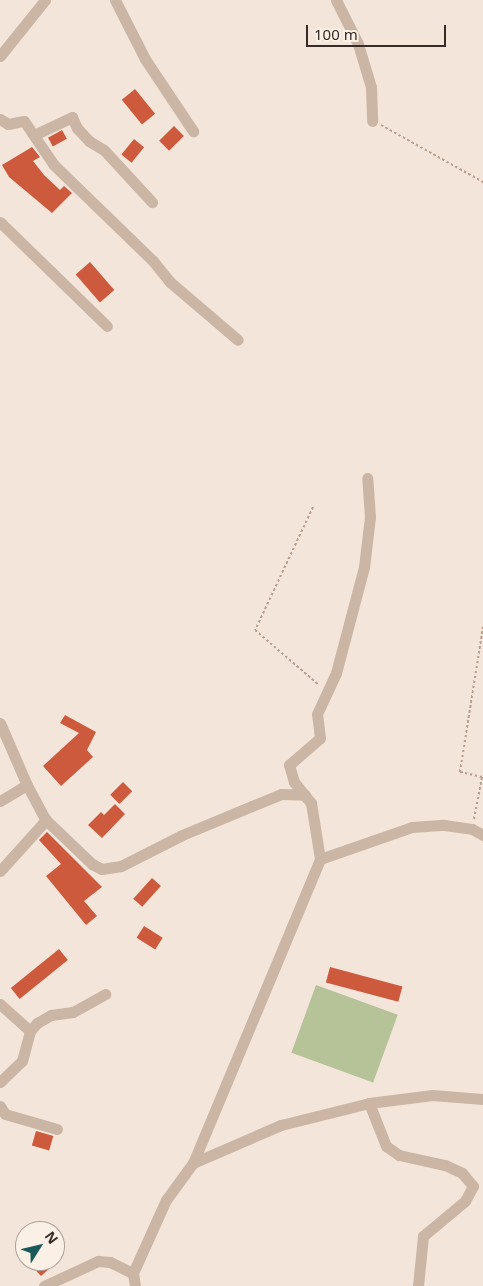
<!DOCTYPE html>
<style>
body{margin:0}
#map{position:relative;width:483px;height:1286px;overflow:hidden;background:#f3e5d9;font-family:"Noto Sans",sans-serif}
div>[style]{position:absolute}
[style*='--x']{left:calc(var(--x)*1px);top:calc(var(--y)*1px);width:calc(var(--w)*1px);rotate:calc(var(--a)*1deg)}
.green>*{inset:0;background:#b6c298;transform-origin:0 0}
.building>*{inset:0;background:#cd5a3d;transform-origin:0 0}
.path>*{height:2px;margin-top:-1px;transform-origin:0;background:repeating-linear-gradient(90deg,#b79e8e 0 2.5px,transparent 0 5px)}
.minor>*{height:11px;margin:-5.5px;padding:0 5.5px;transform-origin:5.5px;border-radius:5.5px;background:#cbb5a4}
span{translate:-50% -50%;white-space:nowrap;text-align:center;line-height:1.15;-webkit-text-stroke:4px #faf0e5;paint-order:stroke}
.north{position:absolute;left:15px;top:1221px;width:50px;height:50px;box-sizing:border-box;background:#faf0e5;border:1px solid #aca199;border-radius:50%;rotate:54deg;font-size:14px;font-weight:700;line-height:20px;text-align:center;color:#362b26}
.north::after{content:'';display:block;margin:auto;width:18px;height:22px;background:#1a595a;clip-path:polygon(50% 0,100% 100%,50% 72%,0 100%)}
.scale{position:absolute;left:306px;top:25px;width:140px;height:22px;box-sizing:border-box;border:2px solid #362b26;border-top:0;padding-left:6px;font-size:15px;line-height:18px;white-space:nowrap;color:#362b26;-webkit-text-stroke:4px #faf0e5;paint-order:stroke}
</style>
<div id="map">
<div class="green">
<div style="left:316px;top:985px;width:87px;height:72px;rotate:20deg"></div>
</div>
<div class="building">
<div style="left:135px;top:89px;width:32px;height:17px;rotate:51deg"></div>
<div style="left:174px;top:126px;width:14px;height:21px;rotate:45deg"></div>
<div style="left:62px;top:130px;width:10px;height:16px;rotate:61deg"></div>
<div style="left:134px;top:139px;width:13px;height:20px;rotate:39deg"></div>
<div style="clip-path:polygon(32px 147px,40px 157px,33px 161px,44px 175px,60px 190px,64px 186px,72px 193px,52px 213px,9px 177px,2px 165px)"></div>
<div style="left:90px;top:262px;width:37px;height:19px;rotate:49deg"></div>
<div style="clip-path:polygon(65px 715px,96px 732px,87px 750px,93px 757px,61px 786px,43px 766px,79px 733px,60px 723px)"></div>
<div style="left:123px;top:782px;width:13px;height:18px;rotate:45deg"></div>
<div style="clip-path:polygon(115px 804px,125px 814px,102px 838px,88px 825px,101px 812px,104px 815px)"></div>
<div style="clip-path:polygon(47px 832px,102px 887px,84px 901px,97px 916px,86px 925px,46px 876px,61px 864px,39px 840px)"></div>
<div style="left:152px;top:878px;width:12px;height:28px;rotate:42deg"></div>
<div style="left:144px;top:926px;width:22px;height:14px;rotate:32deg"></div>
<div style="left:59px;top:949px;width:14px;height:62px;rotate:51deg"></div>
<div style="left:330px;top:967px;width:75px;height:16px;rotate:15deg"></div>
<div style="left:36px;top:1131px;width:18px;height:15px;rotate:16deg"></div>
<div style="clip-path:polygon(34px 1261px,58px 1261px,41px 1276px,30px 1264px)"></div>
</div>
<div class="path">
<div style="--x:381;--y:125;--w:117;--a:29.2"></div>
<div style="--x:313;--y:507;--w:136;--a:115.2"></div>
<div style="--x:255;--y:630;--w:84;--a:40.7"></div>
<div style="--x:474;--y:819;--w:43;--a:-79.2"></div>
<div style="--x:482;--y:777;--w:23;--a:-167"></div>
<div style="--x:460;--y:772;--w:147;--a:-81"></div>
</div>
<div class="minor">
<div style="--x:115;--y:0;--w:66;--a:63"></div>
<div style="--x:145;--y:59;--w:87;--a:56.3"></div>
<div style="--x:336;--y:0;--w:49;--a:63.4"></div>
<div style="--x:358;--y:44;--w:45;--a:73.2"></div>
<div style="--x:371;--y:87;--w:34;--a:88"></div>
<div style="--x:0;--y:56;--w:72;--a:-51.2"></div>
<div style="--x:0;--y:119;--w:9;--a:32"></div>
<div style="--x:8;--y:124;--w:16;--a:-11"></div>
<div style="--x:24;--y:121;--w:53;--a:55.7"></div>
<div style="--x:54;--y:165;--w:138;--a:44.1"></div>
<div style="--x:153;--y:261;--w:27;--a:51"></div>
<div style="--x:170;--y:282;--w:89;--a:40.5"></div>
<div style="--x:36;--y:134;--w:40;--a:-25"></div>
<div style="--x:72;--y:117;--w:12;--a:66"></div>
<div style="--x:77;--y:128;--w:18;--a:47"></div>
<div style="--x:89;--y:141;--w:17;--a:31"></div>
<div style="--x:104;--y:150;--w:71;--a:47.3"></div>
<div style="--x:0;--y:222;--w:149;--a:44.2"></div>
<div style="--x:0;--y:723;--w:68;--a:66.5"></div>
<div style="--x:27;--y:785;--w:40;--a:62"></div>
<div style="--x:46;--y:820;--w:64;--a:43.7"></div>
<div style="--x:92;--y:864;--w:11;--a:27"></div>
<div style="--x:102;--y:869;--w:19;--a:-9"></div>
<div style="--x:121;--y:866;--w:68;--a:-26.9"></div>
<div style="--x:182;--y:835;--w:107;--a:-22.5"></div>
<div style="--x:281;--y:794;--w:24;--a:2"></div>
<div style="--x:0;--y:801;--w:31;--a:-31"></div>
<div style="--x:320;--y:859;--w:97;--a:-19.2"></div>
<div style="--x:412;--y:827;--w:32;--a:-4"></div>
<div style="--x:444;--y:825;--w:28;--a:8"></div>
<div style="--x:472;--y:829;--w:13;--a:29"></div>
<div style="--x:0;--y:871;--w:69;--a:-48"></div>
<div style="--x:0;--y:1004;--w:40;--a:42"></div>
<div style="--x:0;--y:1082;--w:30;--a:-44"></div>
<div style="--x:22;--y:1061;--w:31;--a:-75"></div>
<div style="--x:30;--y:1031;--w:11;--a:-49"></div>
<div style="--x:37;--y:1023;--w:16;--a:-30"></div>
<div style="--x:51;--y:1015;--w:22;--a:-8"></div>
<div style="--x:73;--y:1012;--w:37;--a:-29"></div>
<div style="--x:369;--y:1103;--w:46;--a:68.4"></div>
<div style="--x:386;--y:1146;--w:16;--a:35"></div>
<div style="--x:399;--y:1155;--w:47;--a:12.3"></div>
<div style="--x:445;--y:1165;--w:19;--a:25"></div>
<div style="--x:462;--y:1173;--w:17;--a:50"></div>
<div style="--x:473;--y:1186;--w:17;--a:118"></div>
<div style="--x:465;--y:1201;--w:55;--a:140.2"></div>
<div style="--x:423;--y:1236;--w:50;--a:95.7"></div>
<div style="--x:0;--y:1106;--w:9;--a:58"></div>
<div style="--x:5;--y:1114;--w:54;--a:16.1"></div>
<div style="--x:193;--y:1163;--w:96;--a:-23.4"></div>
<div style="--x:281;--y:1125;--w:91;--a:-14"></div>
<div style="--x:369;--y:1103;--w:64;--a:-7.2"></div>
<div style="--x:432;--y:1095;--w:51;--a:4.5"></div>
<div style="--x:44;--y:1286;--w:60;--a:-24.8"></div>
<div style="--x:98;--y:1261;--w:12;--a:5"></div>
<div style="--x:110;--y:1262;--w:25;--a:26"></div>
<div style="--x:135;--y:1286;--w:13;--a:-99"></div>
<div style="--x:133;--y:1273;--w:80;--a:-65.7"></div>
<div style="--x:166;--y:1200;--w:46;--a:-53.9"></div>
<div style="--x:193;--y:1163;--w:329;--a:-67.3"></div>
<div style="--x:320;--y:859;--w:57;--a:-99.1"></div>
<div style="--x:311;--y:803;--w:27;--a:-129"></div>
<div style="--x:294;--y:782;--w:18;--a:-106"></div>
<div style="--x:289;--y:765;--w:41;--a:-41.1"></div>
<div style="--x:320;--y:738;--w:24;--a:-97"></div>
<div style="--x:317;--y:714;--w:45;--a:-65.1"></div>
<div style="--x:336;--y:673;--w:110;--a:-75.2"></div>
<div style="--x:364;--y:567;--w:50;--a:-83.2"></div>
<div style="--x:370;--y:517;--w:39;--a:-94"></div>
</div>
<div class="north">N</div>
<div class="scale">100 m</div>
</div>
